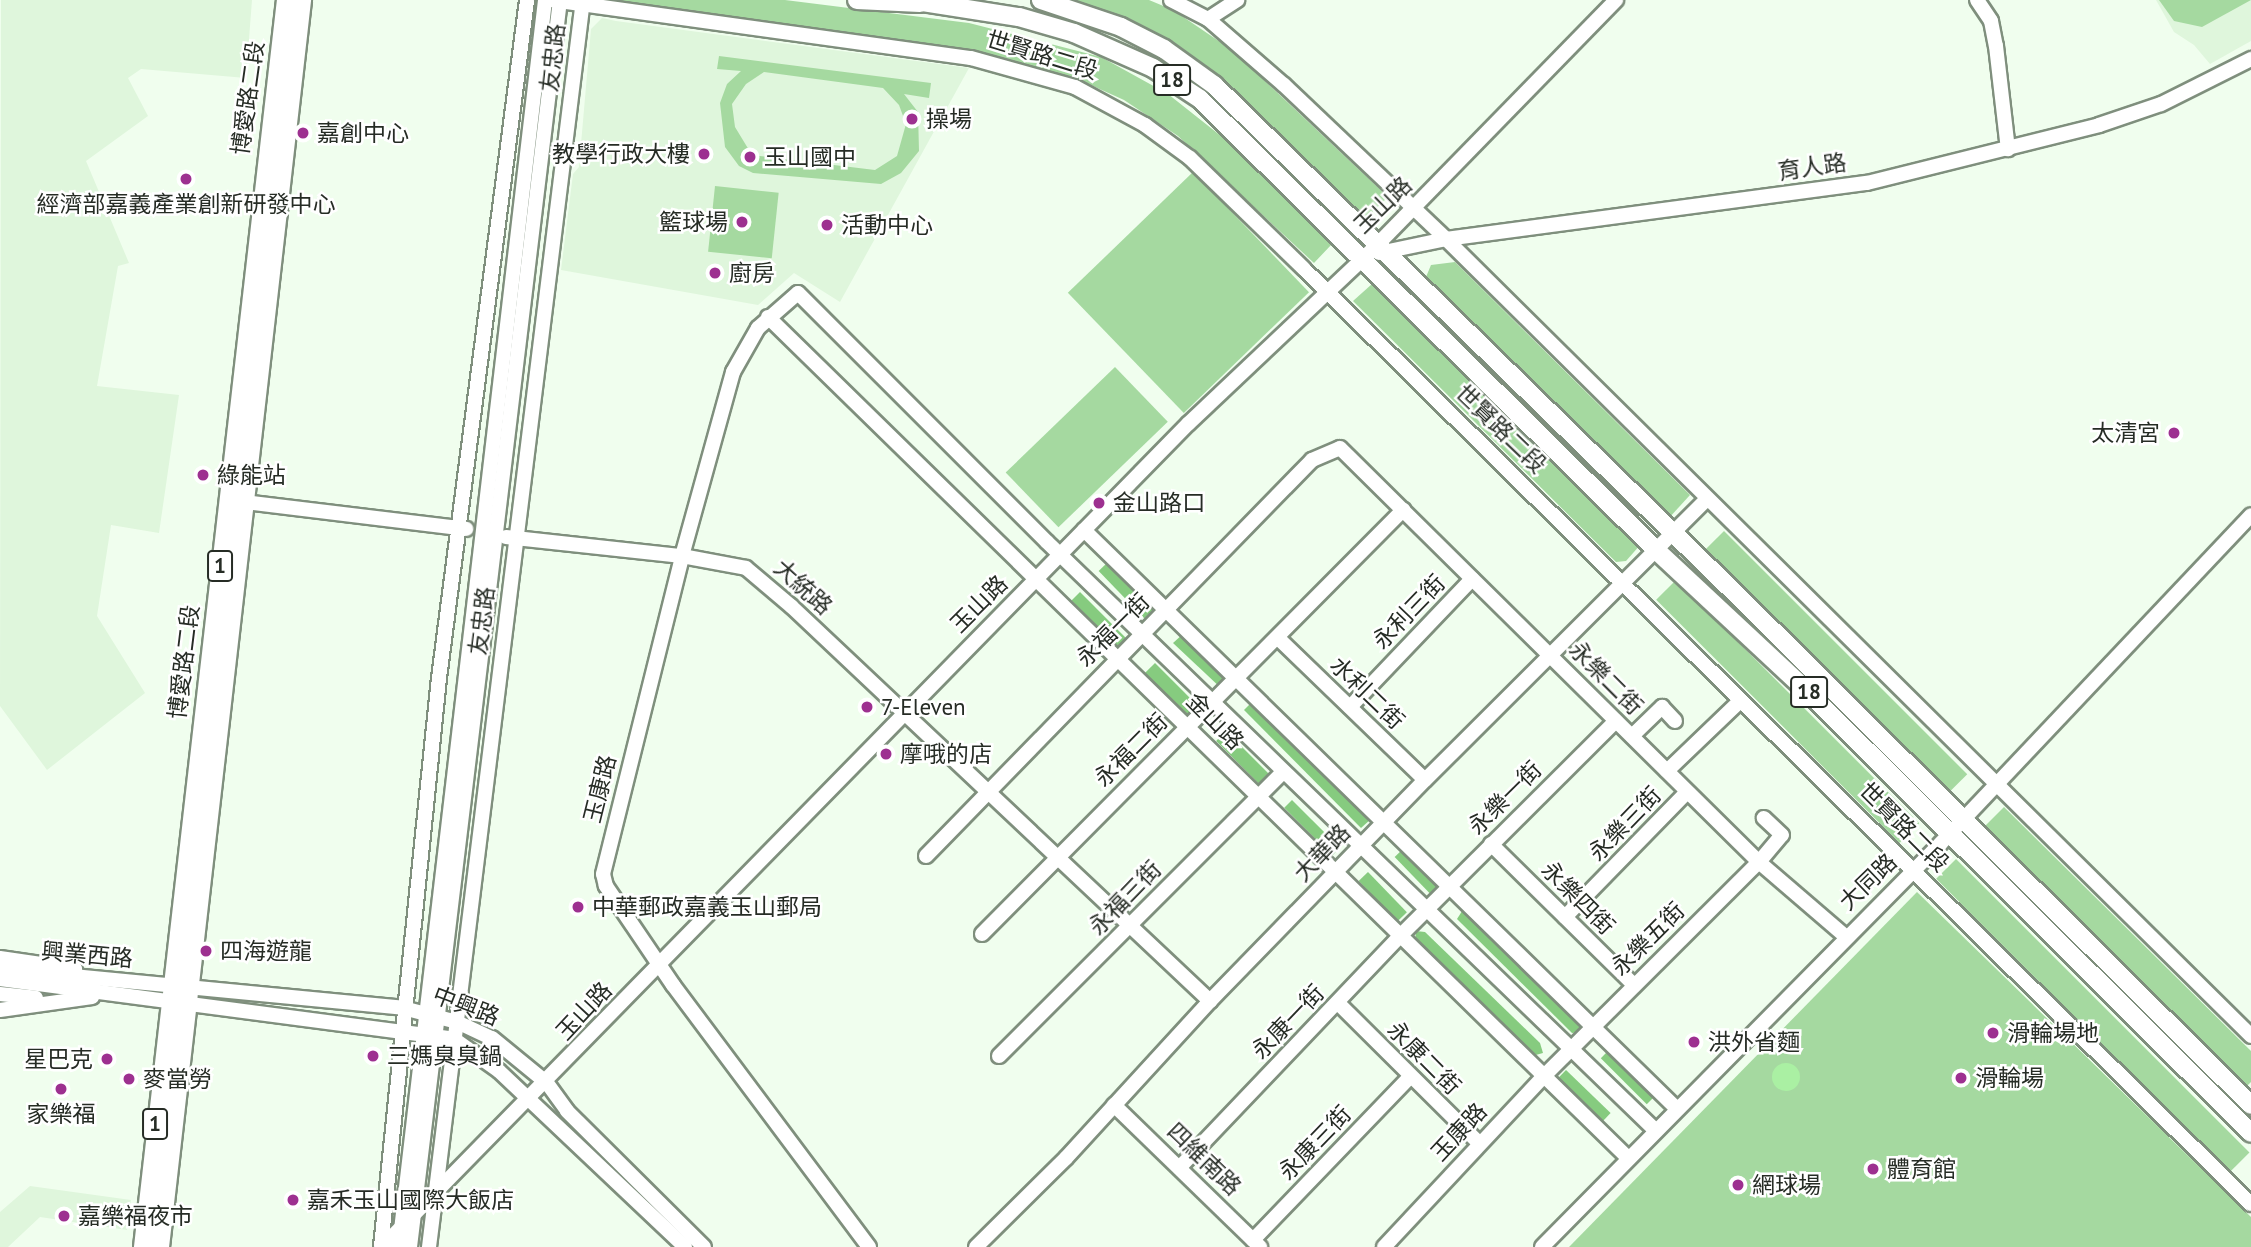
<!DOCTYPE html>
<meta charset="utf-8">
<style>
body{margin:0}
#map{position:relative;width:2251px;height:1247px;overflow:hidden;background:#f0feee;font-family:"PT Sans","Noto Sans TC",sans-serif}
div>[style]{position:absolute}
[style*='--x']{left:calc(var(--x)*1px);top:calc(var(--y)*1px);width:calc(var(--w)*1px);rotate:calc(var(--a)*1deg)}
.built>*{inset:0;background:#dff6dc}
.green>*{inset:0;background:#a5d9a0;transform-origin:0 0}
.forest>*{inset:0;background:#86cb7f;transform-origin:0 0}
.water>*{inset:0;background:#aaf0a3}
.round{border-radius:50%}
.roads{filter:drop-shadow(2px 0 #7f8f7d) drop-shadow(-2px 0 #7f8f7d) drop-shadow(0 2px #7f8f7d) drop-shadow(0 -2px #7f8f7d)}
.minor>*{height:14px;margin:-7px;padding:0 7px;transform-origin:7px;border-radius:7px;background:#fff}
.major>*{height:18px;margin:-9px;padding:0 9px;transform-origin:9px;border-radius:9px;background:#fff}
.dots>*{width:19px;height:19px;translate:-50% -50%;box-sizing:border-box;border:4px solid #fff;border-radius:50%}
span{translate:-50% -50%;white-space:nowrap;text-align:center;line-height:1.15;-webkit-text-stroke:5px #fff;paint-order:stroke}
.shield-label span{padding:2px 5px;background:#fff;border:2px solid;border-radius:5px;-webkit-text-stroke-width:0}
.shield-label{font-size:21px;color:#262c25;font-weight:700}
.street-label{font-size:23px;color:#262c25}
.poi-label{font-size:23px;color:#262c25}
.left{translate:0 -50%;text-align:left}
.right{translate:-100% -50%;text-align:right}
</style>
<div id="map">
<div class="built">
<div style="clip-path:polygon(1px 0,252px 0,246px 78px,141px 69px,128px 78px,148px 116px,86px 161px,129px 263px,118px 266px,97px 386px,179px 395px,159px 533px,111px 525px,97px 616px,145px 693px,47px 770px,0 706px)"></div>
<div style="clip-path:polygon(2156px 0,2251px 0,2251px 41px,2210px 64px,2194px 45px,2174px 32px)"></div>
<div style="clip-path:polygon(602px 18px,616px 21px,969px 68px,840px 302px,794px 273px,758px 305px,561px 270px,573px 174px,579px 167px,591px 29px)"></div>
<div style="clip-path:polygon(30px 1186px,131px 1200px,127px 1230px,40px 1217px,8px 1247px,0 1247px,0 1212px)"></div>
</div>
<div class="green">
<div style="clip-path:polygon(601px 0,785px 0,969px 23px,1101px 57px,1168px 94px,1221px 136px,1332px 244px,1314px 263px,1178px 136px,1124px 100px,1073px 77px,968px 51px)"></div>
<div style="clip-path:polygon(1072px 0,1149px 0,1173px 10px,1232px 50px,1388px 197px,1366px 218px,1261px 117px,1197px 62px,1143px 30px)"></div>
<div style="clip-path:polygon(2159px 0,2251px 0,2202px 27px,2174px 21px)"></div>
<div style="clip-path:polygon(evenodd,719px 56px,931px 83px,929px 98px,904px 94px,918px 112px,919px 151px,901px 173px,881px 184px,753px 173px,739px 166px,725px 147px,720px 103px,727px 84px,741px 71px,717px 69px,719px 56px,764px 72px,883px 88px,899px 105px,906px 124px,897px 156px,875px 170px,752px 155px,735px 127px,732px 104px,746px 84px,764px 72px)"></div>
<div style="left:1193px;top:172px;width:167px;height:174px;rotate:46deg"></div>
<div style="left:715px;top:186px;width:64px;height:66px;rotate:6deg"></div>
<div style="clip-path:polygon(1455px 262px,1690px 495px,1669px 518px,1426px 277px,1431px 265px)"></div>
<div style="clip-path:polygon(1372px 284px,1641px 544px,1626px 561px,1616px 562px,1353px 301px)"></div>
<div style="left:1115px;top:367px;width:76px;height:152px;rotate:46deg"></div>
<div style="left:1724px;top:531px;width:344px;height:27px;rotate:45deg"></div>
<div style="left:1676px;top:580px;width:344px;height:28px;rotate:45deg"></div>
<div style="clip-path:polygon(2004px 807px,2251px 1051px,2251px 1082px,2246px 1087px,1985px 826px)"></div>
<div style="left:1956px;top:859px;width:415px;height:28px;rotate:45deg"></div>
<div style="clip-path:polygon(1917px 892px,2251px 1217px,2251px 1247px,1569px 1247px)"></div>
</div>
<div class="forest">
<div style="left:1108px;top:562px;width:66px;height:13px;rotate:46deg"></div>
<div style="left:1080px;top:592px;width:66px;height:12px;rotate:45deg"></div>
<div style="clip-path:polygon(1183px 634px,1231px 682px,1223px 690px,1173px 643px)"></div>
<div style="left:1155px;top:663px;width:65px;height:15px;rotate:45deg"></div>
<div style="clip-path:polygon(1252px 702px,1371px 819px,1361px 828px,1244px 710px)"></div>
<div style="left:1226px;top:731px;width:66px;height:14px;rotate:45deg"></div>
<div style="left:1292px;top:800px;width:68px;height:11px;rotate:45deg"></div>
<div style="left:1404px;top:848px;width:56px;height:13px;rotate:46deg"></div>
<div style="left:1368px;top:872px;width:56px;height:13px;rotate:46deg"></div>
<div style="clip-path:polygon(1464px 908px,1584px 1027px,1581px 1032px,1572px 1033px,1457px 919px)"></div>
<div style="clip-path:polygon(1416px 931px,1425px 932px,1540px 1043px,1543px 1053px,1532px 1056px,1415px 941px)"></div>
<div style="left:1610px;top:1049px;width:65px;height:13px;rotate:45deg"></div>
<div style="left:1566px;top:1070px;width:62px;height:14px;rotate:44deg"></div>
</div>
<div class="water">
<div class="round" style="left:1772px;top:1063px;width:28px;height:28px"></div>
</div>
<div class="roads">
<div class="minor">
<div style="--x:552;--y:0;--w:423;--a:7.9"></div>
<div style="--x:971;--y:58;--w:108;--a:15.6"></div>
<div style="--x:1075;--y:87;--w:80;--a:28.5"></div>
<div style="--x:1145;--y:125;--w:56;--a:36.3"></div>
<div style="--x:1190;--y:158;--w:158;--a:44.2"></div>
<div style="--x:1303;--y:268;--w:1332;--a:44.64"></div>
<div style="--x:1171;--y:0;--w:42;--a:27.2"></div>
<div style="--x:1208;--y:19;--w:101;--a:41"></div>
<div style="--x:1284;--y:85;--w:224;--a:43.5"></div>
<div style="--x:1446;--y:239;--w:1133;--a:44.71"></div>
<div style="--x:1977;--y:0;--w:25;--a:56"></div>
<div style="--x:1991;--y:21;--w:25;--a:79"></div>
<div style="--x:1996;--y:46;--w:104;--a:83.4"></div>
<div style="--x:1208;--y:19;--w:35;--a:-33"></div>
<div style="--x:1379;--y:253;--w:68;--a:-11.8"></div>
<div style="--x:1446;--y:239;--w:425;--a:-7.6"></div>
<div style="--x:1867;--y:183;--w:239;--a:-14"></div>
<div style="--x:2099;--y:125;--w:65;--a:-18.7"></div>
<div style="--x:2161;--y:104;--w:101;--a:-26.6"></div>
<div style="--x:768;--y:317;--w:1203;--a:44.36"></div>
<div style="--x:236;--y:501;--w:232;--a:6.9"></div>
<div style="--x:1084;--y:530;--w:827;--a:44.31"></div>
<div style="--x:506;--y:537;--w:177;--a:6.2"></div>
<div style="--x:682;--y:556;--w:65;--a:10.6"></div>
<div style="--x:746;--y:568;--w:59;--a:40.2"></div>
<div style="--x:791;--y:606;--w:576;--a:43.31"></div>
<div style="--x:1278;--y:638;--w:204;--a:44"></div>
<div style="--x:1350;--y:707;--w:177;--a:-46.4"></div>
<div style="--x:1632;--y:736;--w:42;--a:-44"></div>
<div style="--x:1662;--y:707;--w:19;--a:47"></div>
<div style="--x:1667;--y:771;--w:101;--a:-43.8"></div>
<div style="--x:1491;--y:844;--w:201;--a:44.6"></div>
<div style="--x:926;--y:856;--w:553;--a:-45.73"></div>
<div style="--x:1312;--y:460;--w:30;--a:-23"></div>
<div style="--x:1340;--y:448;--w:589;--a:44.66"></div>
<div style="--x:1759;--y:862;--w:113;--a:40.7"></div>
<div style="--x:1565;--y:917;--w:175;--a:-45.7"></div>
<div style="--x:982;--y:934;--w:598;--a:-45.2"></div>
<div style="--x:0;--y:958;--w:76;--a:8.3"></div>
<div style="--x:0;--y:969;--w:405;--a:5.5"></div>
<div style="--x:403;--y:1008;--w:56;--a:14.5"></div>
<div style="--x:457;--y:1022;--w:38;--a:25"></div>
<div style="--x:492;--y:1038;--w:71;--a:39.3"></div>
<div style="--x:547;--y:1083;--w:34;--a:54"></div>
<div style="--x:567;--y:1111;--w:193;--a:44.8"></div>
<div style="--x:0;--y:979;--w:458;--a:7.5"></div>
<div style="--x:454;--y:1039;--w:55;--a:35.4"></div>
<div style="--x:499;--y:1071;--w:256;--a:43.4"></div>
<div style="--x:0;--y:994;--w:36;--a:6"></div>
<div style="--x:1338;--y:1003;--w:199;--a:44.8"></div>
<div style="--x:0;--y:1010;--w:93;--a:-8"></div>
<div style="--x:999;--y:1056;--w:402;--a:-45"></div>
<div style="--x:1114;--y:1105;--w:204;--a:44.2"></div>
<div style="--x:1180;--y:1167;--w:318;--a:-46.4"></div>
<div style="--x:1399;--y:937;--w:306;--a:-44.9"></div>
<div style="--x:1253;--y:1240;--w:226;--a:-46.1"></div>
<div style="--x:381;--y:1247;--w:572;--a:-84.18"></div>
<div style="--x:439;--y:678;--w:684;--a:-82.6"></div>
<div style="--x:382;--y:1247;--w:1153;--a:-45.6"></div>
<div style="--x:1189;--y:423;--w:260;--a:-43.4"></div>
<div style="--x:1378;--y:244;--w:341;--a:-45.7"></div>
<div style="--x:399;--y:1247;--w:1256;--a:-83.32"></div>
<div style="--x:410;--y:1247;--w:1256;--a:-83.14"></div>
<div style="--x:429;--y:1247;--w:1256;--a:-82.96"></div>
<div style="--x:869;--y:1247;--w:327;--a:-126.8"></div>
<div style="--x:673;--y:985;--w:120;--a:-124.1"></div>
<div style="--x:606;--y:886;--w:12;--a:-104"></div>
<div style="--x:603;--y:874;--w:328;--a:-76"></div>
<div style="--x:682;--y:556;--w:191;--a:-74.5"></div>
<div style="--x:733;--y:372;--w:51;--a:-60.4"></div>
<div style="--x:758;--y:328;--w:53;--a:-41.2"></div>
<div style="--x:798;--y:293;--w:352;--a:45"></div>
<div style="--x:1047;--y:542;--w:846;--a:44.04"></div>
<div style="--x:976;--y:1247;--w:127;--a:-44.7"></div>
<div style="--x:1066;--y:1158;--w:213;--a:-47.5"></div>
<div style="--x:1210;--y:1001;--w:308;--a:-45.8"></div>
<div style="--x:1425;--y:780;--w:398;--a:-44.9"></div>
<div style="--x:1384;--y:1247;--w:236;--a:-46.9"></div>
<div style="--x:1545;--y:1075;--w:302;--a:-44.9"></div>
<div style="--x:1759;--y:862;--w:35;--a:-50"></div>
<div style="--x:1782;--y:835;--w:25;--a:-137"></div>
<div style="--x:1542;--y:1247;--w:568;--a:-45.36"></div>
<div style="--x:1941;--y:843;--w:451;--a:-46.6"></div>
</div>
<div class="major">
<div style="--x:857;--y:0;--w:63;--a:2.7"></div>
<div style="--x:910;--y:0;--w:110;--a:8.9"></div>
<div style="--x:1019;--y:17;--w:57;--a:16.2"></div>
<div style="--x:1074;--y:33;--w:86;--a:23.9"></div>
<div style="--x:1153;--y:68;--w:56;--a:33.4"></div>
<div style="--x:1200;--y:99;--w:641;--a:44.68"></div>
<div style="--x:1656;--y:550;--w:207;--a:43"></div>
<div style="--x:1807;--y:691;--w:626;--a:44.87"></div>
<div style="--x:1041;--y:0;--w:84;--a:18.6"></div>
<div style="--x:1121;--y:27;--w:48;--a:27.1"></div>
<div style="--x:1164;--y:49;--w:62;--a:35.8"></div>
<div style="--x:1214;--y:85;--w:729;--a:44.28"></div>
<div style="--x:1736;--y:594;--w:725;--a:44.78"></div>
<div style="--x:143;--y:1247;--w:1255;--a:-83.46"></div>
<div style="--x:160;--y:1247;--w:1255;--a:-83.5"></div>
</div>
</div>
<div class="dots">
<div style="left:912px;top:119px;background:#9d3090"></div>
<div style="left:303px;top:133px;background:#9d3090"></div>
<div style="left:704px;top:154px;background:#9d3090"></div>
<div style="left:750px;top:157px;background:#9d3090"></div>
<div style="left:186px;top:179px;background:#9d3090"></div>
<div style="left:742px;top:222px;background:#9d3090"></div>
<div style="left:827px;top:225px;background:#9d3090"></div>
<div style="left:715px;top:273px;background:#9d3090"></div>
<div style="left:2174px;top:433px;background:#9d3090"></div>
<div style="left:203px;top:475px;background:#9d3090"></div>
<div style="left:1099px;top:503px;background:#9d3090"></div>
<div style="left:867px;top:707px;background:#9d3090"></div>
<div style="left:886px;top:754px;background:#9d3090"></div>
<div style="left:578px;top:907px;background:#9d3090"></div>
<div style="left:206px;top:951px;background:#9d3090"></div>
<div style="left:1993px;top:1033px;background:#9d3090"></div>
<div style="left:1694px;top:1042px;background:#9d3090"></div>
<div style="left:373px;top:1056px;background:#9d3090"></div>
<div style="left:107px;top:1059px;background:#9d3090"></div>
<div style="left:1961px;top:1078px;background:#9d3090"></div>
<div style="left:129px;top:1079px;background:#9d3090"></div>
<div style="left:61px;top:1089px;background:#9d3090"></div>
<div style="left:1873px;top:1169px;background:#9d3090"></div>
<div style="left:1738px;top:1185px;background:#9d3090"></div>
<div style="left:293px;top:1200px;background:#9d3090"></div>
<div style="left:64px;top:1216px;background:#9d3090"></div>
</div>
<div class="shield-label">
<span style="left:1172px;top:80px">18</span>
<span style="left:220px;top:566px">1</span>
<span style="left:1809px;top:692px">18</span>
<span style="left:155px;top:1124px">1</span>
</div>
<div class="street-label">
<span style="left:1042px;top:55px;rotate:17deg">世賢路二段</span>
<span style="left:553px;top:58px;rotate:-84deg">友忠路</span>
<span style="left:248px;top:98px;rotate:-82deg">博愛路二段</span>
<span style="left:1812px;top:167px;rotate:-8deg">育人路</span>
<span style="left:1383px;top:205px;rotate:-44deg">玉山路</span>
<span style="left:1501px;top:429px;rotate:44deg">世賢路二段</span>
<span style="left:803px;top:587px;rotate:42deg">大統路</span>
<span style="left:979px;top:604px;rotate:-45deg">玉山路</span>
<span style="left:1409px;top:612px;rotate:-46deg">永利三街</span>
<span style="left:482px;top:621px;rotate:-83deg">友忠路</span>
<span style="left:1113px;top:630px;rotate:-45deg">永福一街</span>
<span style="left:184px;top:662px;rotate:-83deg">博愛路二段</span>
<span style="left:1606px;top:678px;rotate:45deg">永樂二街</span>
<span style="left:1367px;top:693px;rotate:44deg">水利二街</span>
<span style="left:1215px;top:721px;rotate:45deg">金山路</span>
<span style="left:1131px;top:750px;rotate:-45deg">永福二街</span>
<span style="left:600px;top:789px;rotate:-76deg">玉康路</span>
<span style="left:1505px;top:798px;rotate:-45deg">永樂一街</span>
<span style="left:1625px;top:824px;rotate:-46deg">永樂三街</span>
<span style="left:1904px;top:827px;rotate:45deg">世賢路二段</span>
<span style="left:1322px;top:853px;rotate:-46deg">大華路</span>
<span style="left:1868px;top:882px;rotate:-44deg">大同路</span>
<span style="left:1125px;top:898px;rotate:-46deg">永福三街</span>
<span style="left:1578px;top:898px;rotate:45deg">永樂四街</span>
<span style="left:1648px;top:939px;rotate:-45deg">永樂五街</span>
<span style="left:87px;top:955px;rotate:5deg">興業西路</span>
<span style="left:466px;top:1006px;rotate:21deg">中興路</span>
<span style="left:584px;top:1011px;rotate:-47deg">玉山路</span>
<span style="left:1288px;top:1022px;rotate:-46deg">永康一街</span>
<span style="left:1424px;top:1058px;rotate:45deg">永康二街</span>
<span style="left:1459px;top:1132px;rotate:-47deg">玉康路</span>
<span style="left:1315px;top:1143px;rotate:-46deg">永康三街</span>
<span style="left:1204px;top:1159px;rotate:44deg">四維南路</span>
</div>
<div class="poi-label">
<span class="left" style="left:926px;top:119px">操場</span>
<span class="left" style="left:317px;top:133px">嘉創中心</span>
<span class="right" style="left:690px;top:154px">教學行政大樓</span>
<span class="left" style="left:764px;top:157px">玉山國中</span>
<span style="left:186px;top:204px">經濟部嘉義產業創新研發中心</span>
<span class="right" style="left:728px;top:222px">籃球場</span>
<span class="left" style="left:841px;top:225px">活動中心</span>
<span class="left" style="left:729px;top:273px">廚房</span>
<span class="right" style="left:2160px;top:433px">太清宮</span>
<span class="left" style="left:217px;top:475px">綠能站</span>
<span class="left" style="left:1113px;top:503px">金山路口</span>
<span class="left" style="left:881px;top:707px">7-Eleven</span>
<span class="left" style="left:900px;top:754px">摩哦的店</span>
<span class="left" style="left:592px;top:907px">中華郵政嘉義玉山郵局</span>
<span class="left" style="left:220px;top:951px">四海遊龍</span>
<span class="left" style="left:2007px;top:1033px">滑輪場地</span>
<span class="left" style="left:1708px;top:1042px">洪外省麵</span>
<span class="left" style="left:387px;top:1056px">三媽臭臭鍋</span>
<span class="right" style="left:93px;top:1059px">星巴克</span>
<span class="left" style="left:1975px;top:1078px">滑輪場</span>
<span class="left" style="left:143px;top:1079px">麥當勞</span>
<span style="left:61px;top:1114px">家樂福</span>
<span class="left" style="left:1887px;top:1169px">體育館</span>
<span class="left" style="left:1752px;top:1185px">網球場</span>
<span class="left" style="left:307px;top:1200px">嘉禾玉山國際大飯店</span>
<span class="left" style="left:78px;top:1216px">嘉樂福夜市</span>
</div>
</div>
